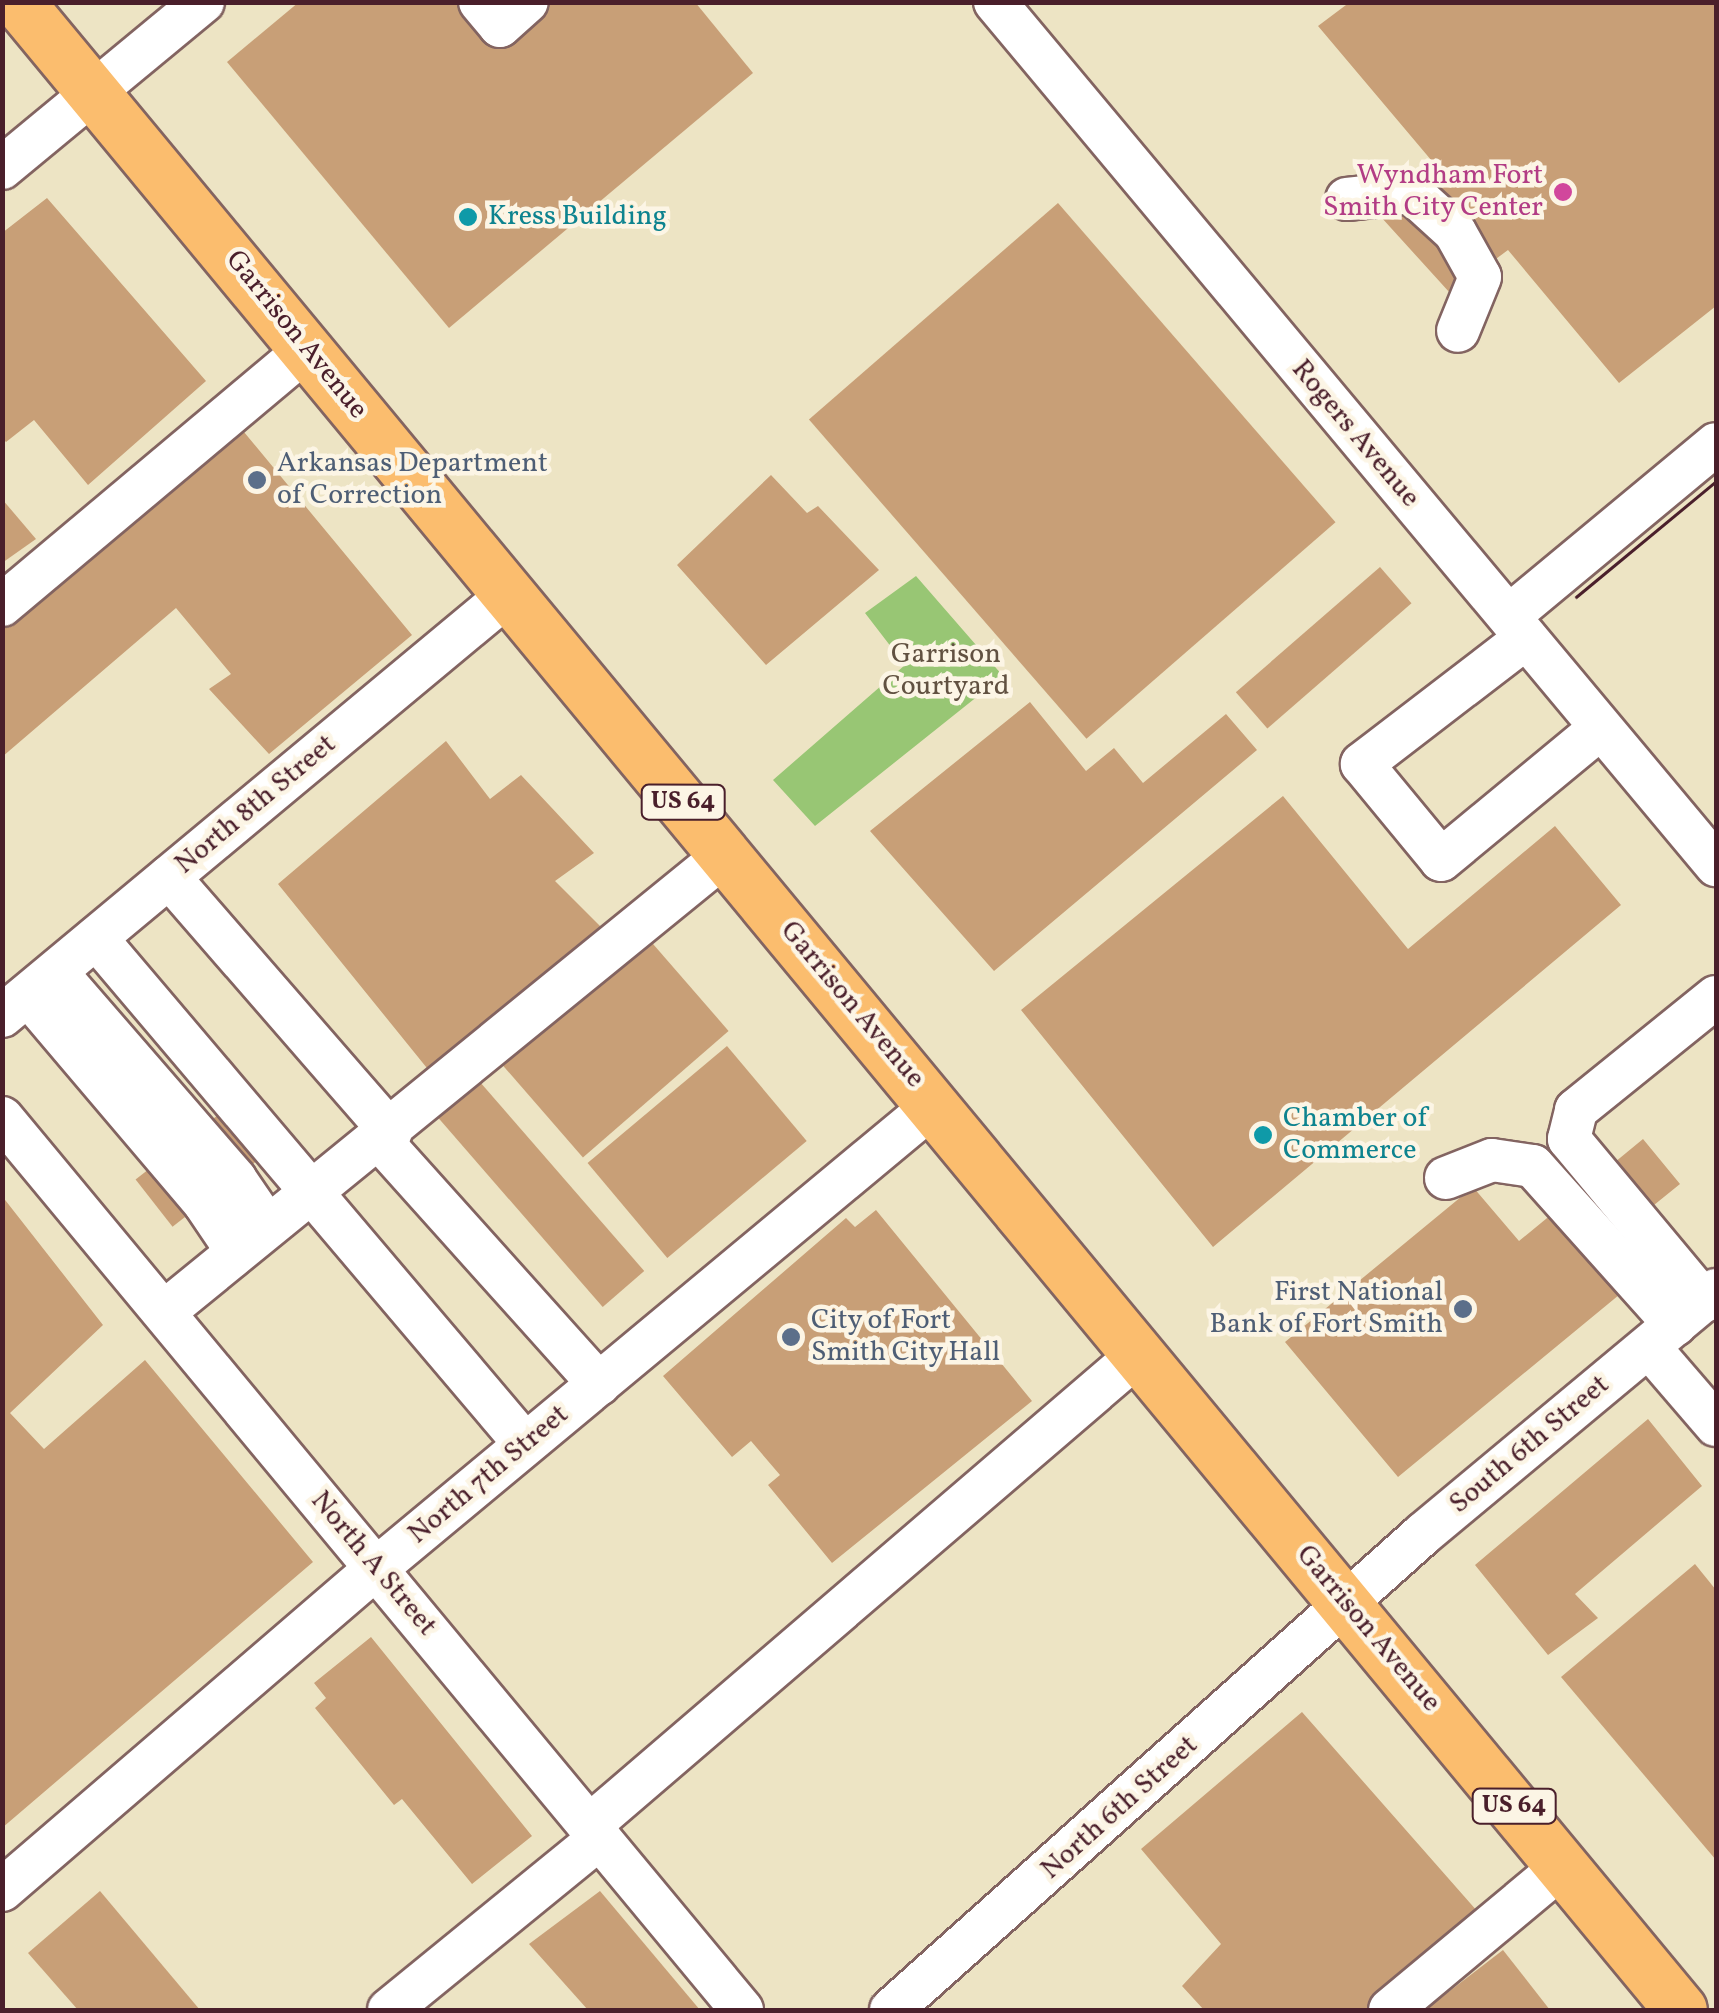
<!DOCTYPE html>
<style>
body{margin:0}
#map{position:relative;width:1719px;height:2013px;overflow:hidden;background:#ede4c4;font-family:Vollkorn,serif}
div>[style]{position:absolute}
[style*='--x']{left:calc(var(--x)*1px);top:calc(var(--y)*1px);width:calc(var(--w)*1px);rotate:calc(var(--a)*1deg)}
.green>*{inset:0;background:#98c674}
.building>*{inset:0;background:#c89f77;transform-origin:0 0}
.roads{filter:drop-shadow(2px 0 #836461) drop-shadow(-2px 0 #836461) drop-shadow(0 2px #836461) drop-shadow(0 -2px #836461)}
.minor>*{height:42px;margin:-21px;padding:0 21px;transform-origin:21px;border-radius:21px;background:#fff}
.major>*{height:52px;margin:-26px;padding:0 26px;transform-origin:26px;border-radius:26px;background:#fbbd6e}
.tram>*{height:2.5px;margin:-1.25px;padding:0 1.25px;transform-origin:1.25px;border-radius:1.25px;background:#4a1f2b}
.dots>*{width:28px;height:28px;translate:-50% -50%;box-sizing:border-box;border:5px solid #fcf5e5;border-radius:50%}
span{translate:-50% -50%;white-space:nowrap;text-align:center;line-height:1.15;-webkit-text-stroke:9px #fcf5e5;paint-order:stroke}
.shield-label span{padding:2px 8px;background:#fcf5e5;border:2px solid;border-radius:8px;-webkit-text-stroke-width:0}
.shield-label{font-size:25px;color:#4a1f2b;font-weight:700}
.hotel-label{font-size:28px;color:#b23c85}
.right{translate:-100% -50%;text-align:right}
.culture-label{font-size:28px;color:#0d838f}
.left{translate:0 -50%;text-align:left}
.street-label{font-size:28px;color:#4a1f2b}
.service-label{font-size:28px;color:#4e5e75}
.park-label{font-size:28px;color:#615141}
.frame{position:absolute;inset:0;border:5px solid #4a1f2b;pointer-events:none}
</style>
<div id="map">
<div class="green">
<div style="clip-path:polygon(916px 576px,1003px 676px,815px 826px,773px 780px,905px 665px,865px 613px)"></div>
</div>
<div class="building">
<div style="clip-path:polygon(299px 2px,695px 2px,753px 73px,449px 328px,227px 62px)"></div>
<div style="clip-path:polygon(1350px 2px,1716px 2px,1716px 306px,1619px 383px,1508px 250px,1450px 293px,1381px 217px,1437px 167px,1318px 26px)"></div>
<div style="clip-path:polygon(47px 198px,206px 381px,88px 485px,34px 420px,6px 442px,2px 438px,2px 233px)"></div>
<div style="left:1058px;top:203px;width:423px;height:330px;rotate:49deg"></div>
<div style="clip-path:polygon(239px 426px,412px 635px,269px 754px,209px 689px,231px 674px,176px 608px,2px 757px,2px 626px)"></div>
<div style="clip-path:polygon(771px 475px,807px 513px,818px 506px,879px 570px,766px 665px,677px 565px)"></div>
<div style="clip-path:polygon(2px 499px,36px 539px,2px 563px)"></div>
<div style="left:1380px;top:567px;width:48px;height:191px;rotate:49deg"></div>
<div style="clip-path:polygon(1030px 702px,1086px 771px,1114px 748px,1143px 783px,1226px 714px,1257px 750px,994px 971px,870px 831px)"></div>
<div style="clip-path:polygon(446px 741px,490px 799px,521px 775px,594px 853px,555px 881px,610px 936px,435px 1078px,278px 884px)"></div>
<div style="clip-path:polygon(1283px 796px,1408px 949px,1555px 826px,1621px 905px,1213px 1247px,1021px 1010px)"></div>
<div style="left:640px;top:929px;width:135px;height:193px;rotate:49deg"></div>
<div style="left:727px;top:1046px;width:124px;height:182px;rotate:50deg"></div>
<div style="left:473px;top:1074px;width:261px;height:55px;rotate:49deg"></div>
<div style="left:227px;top:1108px;width:60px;height:116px;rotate:52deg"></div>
<div style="clip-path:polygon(1643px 1139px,1680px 1184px,1612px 1239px,1642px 1276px,1398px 1477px,1285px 1342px,1473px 1187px,1519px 1241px)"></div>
<div style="clip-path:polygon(2px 1196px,103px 1325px,10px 1413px,44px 1449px,145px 1360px,313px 1562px,2px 1828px)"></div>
<div style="clip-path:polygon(876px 1210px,1032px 1401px,832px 1563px,768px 1485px,780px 1475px,751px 1441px,732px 1457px,663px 1376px,846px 1218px,855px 1227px)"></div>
<div style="clip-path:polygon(1648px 1419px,1702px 1486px,1575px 1594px,1598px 1618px,1548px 1655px,1475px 1565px)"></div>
<div style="clip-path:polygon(1695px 1564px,1716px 1590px,1716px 1860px,1561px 1677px)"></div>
<div style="clip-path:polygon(371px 1637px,532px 1836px,472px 1884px,402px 1799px,394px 1805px,315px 1708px,326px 1698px,314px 1683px)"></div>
<div style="clip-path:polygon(1302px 1712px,1485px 1920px,1371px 2010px,1204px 2010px,1182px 1986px,1221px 1944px,1141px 1849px)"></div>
<div style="clip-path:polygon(100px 1891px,200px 2010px,78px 2010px,28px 1953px)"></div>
<div style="clip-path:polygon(600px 1891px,700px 2010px,588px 2010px,529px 1944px)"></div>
<div style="clip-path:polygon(1503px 1950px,1550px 2010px,1425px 2010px)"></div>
</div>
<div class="roads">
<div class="minor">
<div style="--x:480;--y:2;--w:31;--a:50"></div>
<div style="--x:500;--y:26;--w:36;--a:-42"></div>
<div style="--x:995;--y:2;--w:1125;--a:50.12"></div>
<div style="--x:2;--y:168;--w:261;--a:-39.6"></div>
<div style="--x:1347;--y:199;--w:64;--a:-6.2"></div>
<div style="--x:1411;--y:192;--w:59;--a:42.3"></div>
<div style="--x:1455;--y:232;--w:51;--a:60.9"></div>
<div style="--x:1480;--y:277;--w:58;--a:112.2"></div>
<div style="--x:2;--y:605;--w:398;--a:-40"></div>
<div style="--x:1509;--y:616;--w:269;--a:-39.7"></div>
<div style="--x:1526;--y:638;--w:207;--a:142.5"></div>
<div style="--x:1362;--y:764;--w:124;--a:50.5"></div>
<div style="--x:1441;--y:860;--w:204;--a:-39.6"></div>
<div style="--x:169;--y:877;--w:338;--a:49"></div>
<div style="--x:96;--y:938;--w:663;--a:49.71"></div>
<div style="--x:56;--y:972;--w:274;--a:49.1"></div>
<div style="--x:235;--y:1179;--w:58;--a:55.5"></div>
<div style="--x:28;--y:995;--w:274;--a:49.7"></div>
<div style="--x:205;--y:1204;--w:45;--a:56"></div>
<div style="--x:230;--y:1241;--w:16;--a:86"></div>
<div style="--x:2;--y:1016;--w:660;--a:-39.77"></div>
<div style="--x:2;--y:1118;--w:1159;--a:50.32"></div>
<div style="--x:380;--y:1140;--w:328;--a:48.1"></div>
<div style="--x:1446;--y:1178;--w:49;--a:-21.4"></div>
<div style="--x:1492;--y:1160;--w:41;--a:8.3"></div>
<div style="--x:1533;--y:1166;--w:213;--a:48.2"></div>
<div style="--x:1704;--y:1301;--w:211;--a:-129.8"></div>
<div style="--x:1569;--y:1139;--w:30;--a:-76"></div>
<div style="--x:1576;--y:1110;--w:180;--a:-38.9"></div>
<div style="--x:164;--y:1312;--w:725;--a:-39.18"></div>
<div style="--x:1649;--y:1347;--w:103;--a:49.3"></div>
<div style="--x:589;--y:1826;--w:725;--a:-40.64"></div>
<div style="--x:2;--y:1890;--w:494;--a:-40.7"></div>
<div style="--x:377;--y:1568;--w:726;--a:-39.74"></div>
<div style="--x:389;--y:2010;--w:272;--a:-39.2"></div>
<div style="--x:891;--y:2010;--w:714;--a:-41.82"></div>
<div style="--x:1423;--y:1534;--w:381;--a:-39.8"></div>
<div style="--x:1390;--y:2010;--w:225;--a:-39.8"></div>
</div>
<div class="major">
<div style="--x:18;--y:2;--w:2607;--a:50.37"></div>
</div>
</div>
<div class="tram">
<div style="--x:1576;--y:597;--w:182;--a:-39.6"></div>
</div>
<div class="dots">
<div style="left:1563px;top:192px;background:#d1479c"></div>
<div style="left:468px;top:217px;background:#0f9aa8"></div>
<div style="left:257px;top:480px;background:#5c6f8a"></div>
<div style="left:1263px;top:1135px;background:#0f9aa8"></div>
<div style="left:1463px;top:1309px;background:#5c6f8a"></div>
<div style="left:791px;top:1337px;background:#5c6f8a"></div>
</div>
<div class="shield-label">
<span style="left:683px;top:802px">US 64</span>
<span style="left:1514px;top:1806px">US 64</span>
</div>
<div class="hotel-label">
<span class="right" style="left:1543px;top:192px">Wyndham Fort<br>Smith City Center</span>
</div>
<div class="culture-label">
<span class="left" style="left:488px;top:217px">Kress Building</span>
<span class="left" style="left:1283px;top:1135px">Chamber of<br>Commerce</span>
</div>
<div class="street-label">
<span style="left:296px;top:335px;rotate:51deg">Garrison Avenue</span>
<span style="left:1355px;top:434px;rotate:50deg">Rogers Avenue</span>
<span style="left:256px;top:805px;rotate:-40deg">North 8th Street</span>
<span style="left:852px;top:1005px;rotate:50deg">Garrison Avenue</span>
<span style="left:1530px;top:1445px;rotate:-40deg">South 6th Street</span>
<span style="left:489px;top:1475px;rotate:-40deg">North 7th Street</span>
<span style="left:373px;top:1564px;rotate:50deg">North A Street</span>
<span style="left:1368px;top:1629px;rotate:50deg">Garrison Avenue</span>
<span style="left:1120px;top:1808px;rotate:-42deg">North 6th Street</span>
</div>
<div class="service-label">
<span class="left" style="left:277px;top:480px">Arkansas Department<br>of Correction</span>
<span class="right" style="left:1443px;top:1309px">First National<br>Bank of Fort Smith</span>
<span class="left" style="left:811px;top:1337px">City of Fort<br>Smith City Hall</span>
</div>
<div class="park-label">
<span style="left:946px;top:671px">Garrison<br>Courtyard</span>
</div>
<div class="frame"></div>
</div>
